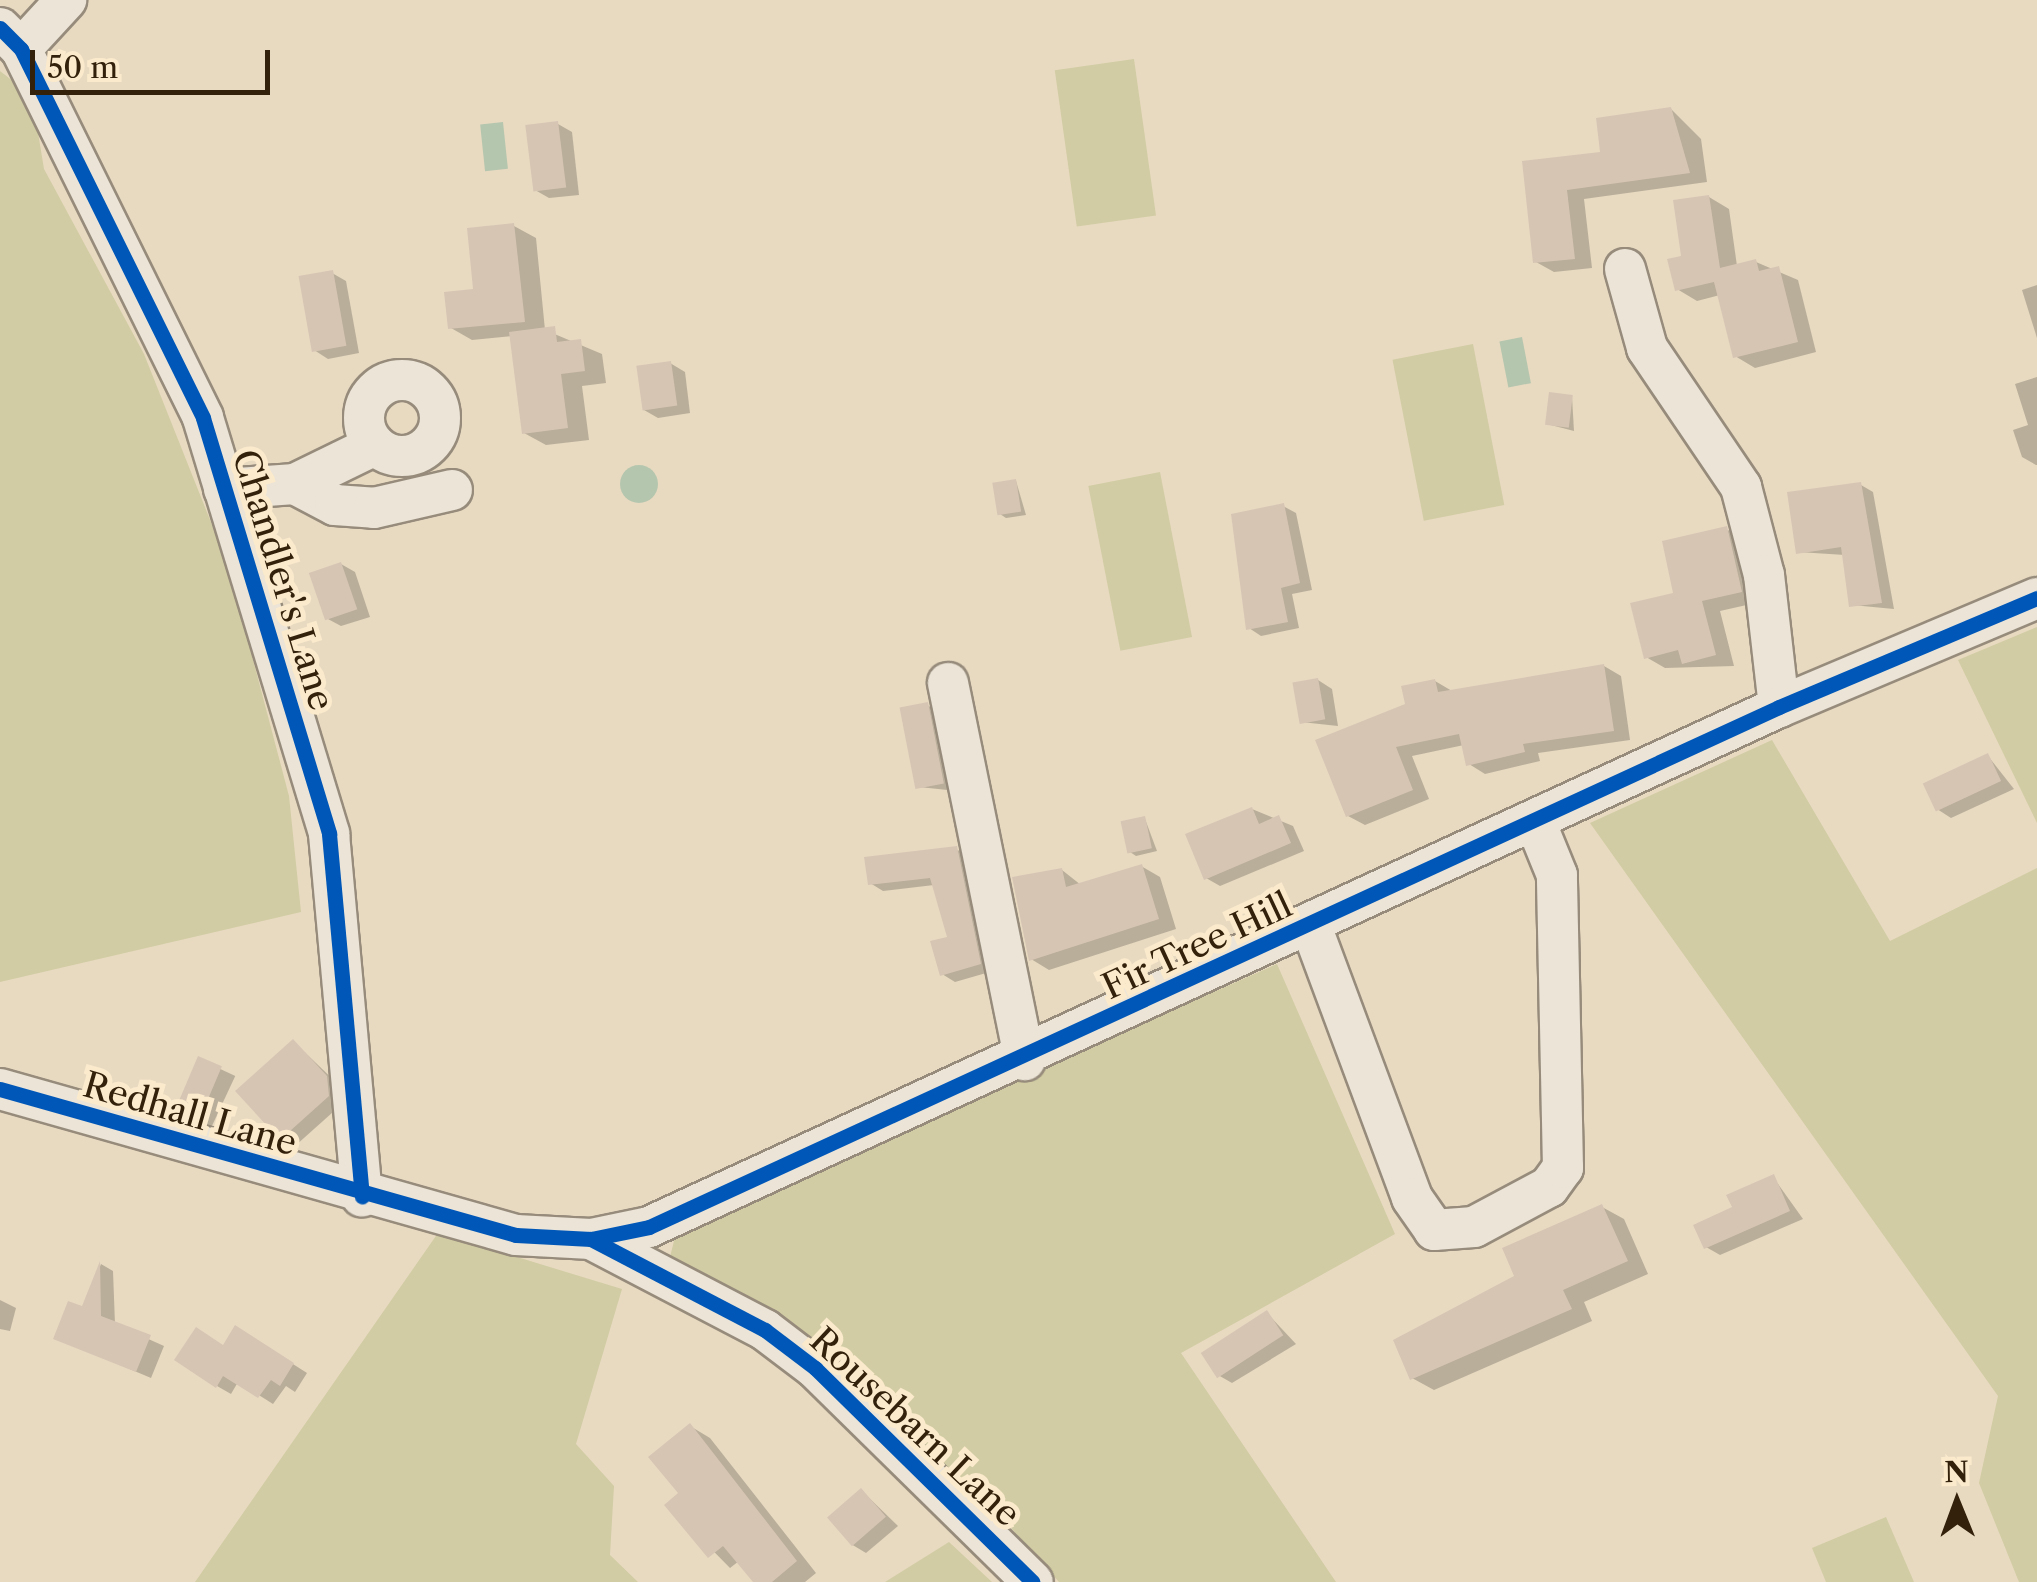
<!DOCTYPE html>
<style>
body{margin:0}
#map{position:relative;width:2037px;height:1582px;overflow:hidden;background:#e8dac1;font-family:"Libre Caslon Text",serif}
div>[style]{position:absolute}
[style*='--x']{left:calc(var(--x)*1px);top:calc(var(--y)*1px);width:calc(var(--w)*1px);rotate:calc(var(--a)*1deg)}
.green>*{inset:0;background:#d1cca3;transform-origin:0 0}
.water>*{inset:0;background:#b5c6ae;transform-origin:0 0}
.round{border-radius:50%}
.shadow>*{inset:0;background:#0003;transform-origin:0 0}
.building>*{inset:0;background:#d7c5b4;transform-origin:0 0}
.roads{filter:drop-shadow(2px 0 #978c7c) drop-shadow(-2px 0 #978c7c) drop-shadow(0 2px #978c7c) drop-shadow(0 -2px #978c7c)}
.minor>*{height:40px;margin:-20px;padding:0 20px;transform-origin:20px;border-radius:20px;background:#ebe4d7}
.minor>.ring{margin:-20px;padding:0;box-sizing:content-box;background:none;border:40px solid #ebe4d7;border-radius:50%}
.cycleway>*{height:15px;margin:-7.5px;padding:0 7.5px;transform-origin:7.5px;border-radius:7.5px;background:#0057b8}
span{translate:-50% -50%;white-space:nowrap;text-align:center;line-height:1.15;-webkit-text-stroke:10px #fbeacc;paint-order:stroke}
.street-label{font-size:35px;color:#33210b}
.north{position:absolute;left:1907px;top:1452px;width:100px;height:100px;-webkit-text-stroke:8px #fbeacc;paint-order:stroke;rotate:359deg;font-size:28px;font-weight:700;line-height:40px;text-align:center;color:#33210b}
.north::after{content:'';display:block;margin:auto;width:35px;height:45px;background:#33210b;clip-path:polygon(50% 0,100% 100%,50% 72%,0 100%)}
.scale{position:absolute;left:30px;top:50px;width:240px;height:45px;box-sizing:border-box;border:5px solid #33210b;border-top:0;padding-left:12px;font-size:30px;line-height:35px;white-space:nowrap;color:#33210b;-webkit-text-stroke:8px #fbeacc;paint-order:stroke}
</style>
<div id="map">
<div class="green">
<div style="left:1134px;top:59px;width:158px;height:80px;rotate:82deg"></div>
<div style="clip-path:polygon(0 71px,32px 96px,44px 169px,144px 354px,228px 565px,289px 796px,301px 912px,0 982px)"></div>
<div style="left:1473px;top:344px;width:164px;height:82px;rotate:79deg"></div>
<div style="left:1160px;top:472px;width:168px;height:73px;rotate:79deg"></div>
<div style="clip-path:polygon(2037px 627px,2037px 823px,1958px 660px)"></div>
<div style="clip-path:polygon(1772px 740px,1890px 941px,2037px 868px,2037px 1582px,2019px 1582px,1979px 1483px,1998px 1396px,1590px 823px)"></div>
<div style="clip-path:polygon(1277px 964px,1395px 1234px,1181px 1353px,1336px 1582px,1059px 1582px,997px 1512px,788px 1324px,669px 1261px,677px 1229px)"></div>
<div style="clip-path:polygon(438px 1233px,622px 1289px,576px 1444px,614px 1486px,610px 1555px,638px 1582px,195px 1582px)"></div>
<div style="clip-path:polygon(1886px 1517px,1914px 1582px,1826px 1582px,1812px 1548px)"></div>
<div style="clip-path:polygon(949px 1542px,992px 1582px,885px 1582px)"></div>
</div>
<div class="water">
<div style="left:503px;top:122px;width:47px;height:23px;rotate:84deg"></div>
<div style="left:1522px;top:337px;width:47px;height:23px;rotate:79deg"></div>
<div class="round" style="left:620px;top:465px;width:38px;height:38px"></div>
</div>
<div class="shadow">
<div style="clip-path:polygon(1671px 109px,1701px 139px,1707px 182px,1584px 199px,1592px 268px,1554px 272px,1536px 262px,1525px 163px,1603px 154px)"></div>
<div style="clip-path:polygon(558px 124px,572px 132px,579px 195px,549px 198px,535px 190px)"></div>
<div style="clip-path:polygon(1709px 197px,1729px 209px,1737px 266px,1756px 262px,1798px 280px,1816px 352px,1755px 368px,1735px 356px,1720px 295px,1697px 301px,1677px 289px)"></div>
<div style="clip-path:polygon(514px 226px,536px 238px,545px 330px,602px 354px,606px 383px,582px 386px,589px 440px,546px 445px,524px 433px,512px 336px,472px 340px,451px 328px)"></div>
<div style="clip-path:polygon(332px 273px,346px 281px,359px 353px,328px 359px,314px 350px)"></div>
<div style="clip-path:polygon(2037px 285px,2037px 338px,2022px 290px)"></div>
<div style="clip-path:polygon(670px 363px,685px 372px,690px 413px,658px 418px,644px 410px)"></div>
<div style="clip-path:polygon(2037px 377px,2037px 465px,2036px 465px,2022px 457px,2013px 430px,2028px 425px,2015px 384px)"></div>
<div style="clip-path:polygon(1572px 397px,1574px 431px,1547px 424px)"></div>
<div style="clip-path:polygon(1016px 481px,1026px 515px,1006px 518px,1000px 514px)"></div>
<div style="clip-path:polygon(1861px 485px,1873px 492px,1894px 609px,1852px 605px,1845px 555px,1798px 552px)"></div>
<div style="clip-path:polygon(1283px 506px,1296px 513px,1312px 590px,1292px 594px,1299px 628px,1261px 636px,1249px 628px)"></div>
<div style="clip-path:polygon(1726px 529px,1745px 540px,1760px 602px,1720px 611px,1734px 666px,1665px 668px,1646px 657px,1676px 594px)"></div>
<div style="clip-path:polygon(341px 564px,355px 572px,370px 617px,341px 626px,326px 618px)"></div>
<div style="clip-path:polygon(1604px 666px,1621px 676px,1630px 740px,1538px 753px,1540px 761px,1485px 774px,1469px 764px,1464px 745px,1412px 756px,1429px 799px,1365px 825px,1348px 816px,1408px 706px,1435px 681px,1452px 691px)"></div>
<div style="clip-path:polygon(1318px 680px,1332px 689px,1338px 726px,1301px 722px)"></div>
<div style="clip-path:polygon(927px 705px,941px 713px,957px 791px,919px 787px)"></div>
<div style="clip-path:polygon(1988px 756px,2014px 789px,1951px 818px,1937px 809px)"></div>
<div style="clip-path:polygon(1252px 809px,1293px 826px,1304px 851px,1220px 886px,1206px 878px)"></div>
<div style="clip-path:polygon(1145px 819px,1157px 851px,1136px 856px,1130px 852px)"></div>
<div style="clip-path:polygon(956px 849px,969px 857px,993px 971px,955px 982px,942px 974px,950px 938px,934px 885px,883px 891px,870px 883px)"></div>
<div style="clip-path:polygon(1141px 866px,1160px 877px,1176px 929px,1049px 970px,1031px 959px,1062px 870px,1081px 885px)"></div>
<div style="clip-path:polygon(294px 1042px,341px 1087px,342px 1104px,295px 1146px,281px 1138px)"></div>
<div style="left:199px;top:1059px;width:40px;height:58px;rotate:25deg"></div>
<div style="clip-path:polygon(1773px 1177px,1803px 1219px,1720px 1255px,1706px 1247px)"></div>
<div style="clip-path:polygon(1602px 1207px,1624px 1219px,1648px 1274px,1584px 1302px,1592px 1321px,1434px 1390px,1412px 1378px)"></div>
<div style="clip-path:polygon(101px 1264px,113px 1271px,115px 1324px,164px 1346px,151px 1378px,56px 1338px,83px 1310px)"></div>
<div style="clip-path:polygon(0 1300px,16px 1308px,10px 1331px,0 1329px)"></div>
<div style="clip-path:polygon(1267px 1313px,1296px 1344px,1232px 1383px,1218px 1375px)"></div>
<div style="clip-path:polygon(249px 1336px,307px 1373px,295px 1392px,286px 1386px,273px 1404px,238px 1382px,231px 1394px,217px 1386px,224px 1347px)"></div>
<div style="clip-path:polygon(690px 1426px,710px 1438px,816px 1573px,805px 1582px,756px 1582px,739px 1561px,730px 1568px,668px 1505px,682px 1493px)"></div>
<div style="clip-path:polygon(862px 1491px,898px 1526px,866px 1553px,851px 1544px)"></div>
</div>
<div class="building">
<div style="clip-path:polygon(1671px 107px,1690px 173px,1567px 190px,1575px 259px,1533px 263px,1522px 161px,1600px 152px,1596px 118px)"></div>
<div style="left:558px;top:121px;width:67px;height:33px;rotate:83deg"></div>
<div style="clip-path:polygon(1709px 195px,1720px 268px,1756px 259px,1759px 271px,1779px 266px,1798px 342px,1733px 358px,1714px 282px,1675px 291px,1667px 259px,1681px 256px,1673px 200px)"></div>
<div style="clip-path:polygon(514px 223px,525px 322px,448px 329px,444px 292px,473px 289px,467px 228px)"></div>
<div style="left:333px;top:270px;width:77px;height:35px;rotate:80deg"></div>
<div style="clip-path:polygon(555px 326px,557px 342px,581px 339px,585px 371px,561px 374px,568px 428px,522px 434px,509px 332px)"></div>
<div style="left:671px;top:361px;width:45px;height:35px;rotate:82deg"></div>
<div style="left:1549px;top:392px;width:24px;height:33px;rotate:7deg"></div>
<div style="left:1016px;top:479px;width:33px;height:24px;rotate:81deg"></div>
<div style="clip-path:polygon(1861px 482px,1882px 603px,1849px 607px,1841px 547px,1796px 554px,1787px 492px)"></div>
<div style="clip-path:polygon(1284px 503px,1300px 583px,1281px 588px,1288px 622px,1246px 630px,1231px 514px)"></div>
<div style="clip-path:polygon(1727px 526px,1742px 592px,1702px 601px,1716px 655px,1682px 664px,1678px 650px,1644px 659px,1630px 603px,1673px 593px,1662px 541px)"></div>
<div style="left:341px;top:562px;width:50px;height:34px;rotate:71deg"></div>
<div style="clip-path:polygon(1604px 664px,1614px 731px,1523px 744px,1525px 752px,1466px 766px,1459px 734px,1396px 747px,1413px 790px,1346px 817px,1315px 740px,1405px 704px,1401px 686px,1435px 679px,1438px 692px)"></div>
<div style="left:1318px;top:678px;width:42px;height:26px;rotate:80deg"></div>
<div style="left:928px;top:702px;width:83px;height:29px;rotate:79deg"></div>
<div style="left:1988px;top:753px;width:31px;height:72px;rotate:65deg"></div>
<div style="clip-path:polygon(1252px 807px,1259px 824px,1279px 815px,1291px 843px,1204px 880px,1185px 834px)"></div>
<div style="left:1145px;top:816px;width:33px;height:25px;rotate:78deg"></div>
<div style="clip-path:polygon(957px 846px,981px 964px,940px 976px,930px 941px,947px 937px,930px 878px,868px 885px,864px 857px)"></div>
<div style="clip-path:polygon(1142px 864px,1159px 919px,1029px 961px,1012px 877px,1062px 868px,1066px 887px)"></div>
<div style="clip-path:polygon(293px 1039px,327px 1076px,329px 1096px,280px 1140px,235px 1091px)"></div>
<div style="left:198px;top:1056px;width:26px;height:62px;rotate:23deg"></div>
<div style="clip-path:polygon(1774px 1174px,1790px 1211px,1704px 1249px,1693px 1225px,1732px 1207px,1726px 1195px)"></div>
<div style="clip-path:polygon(1602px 1204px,1628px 1261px,1563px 1290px,1572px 1309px,1410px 1380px,1393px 1340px,1514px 1276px,1502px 1248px)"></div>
<div style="clip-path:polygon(100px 1261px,101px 1316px,151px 1335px,136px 1372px,53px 1339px,68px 1301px,82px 1306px)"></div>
<div style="left:1267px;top:1310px;width:30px;height:79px;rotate:57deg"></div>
<div style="clip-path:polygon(235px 1325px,294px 1363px,280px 1386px,271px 1380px,258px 1398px,223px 1376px,216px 1388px,174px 1360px,196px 1327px,223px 1345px)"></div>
<div style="clip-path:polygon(690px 1423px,797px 1561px,772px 1582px,753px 1582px,723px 1546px,708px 1558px,664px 1505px,678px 1493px,648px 1457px)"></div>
<div style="left:861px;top:1488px;width:38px;height:45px;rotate:49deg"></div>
</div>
<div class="roads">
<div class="minor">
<div style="--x:0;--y:28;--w:30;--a:45"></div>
<div style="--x:21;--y:49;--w:411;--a:63.7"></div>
<div style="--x:203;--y:418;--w:435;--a:73.1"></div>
<div style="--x:329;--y:834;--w:364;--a:84.8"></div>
<div style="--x:21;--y:49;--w:67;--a:-47.4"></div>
<div style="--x:1625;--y:269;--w:82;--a:74.4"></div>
<div style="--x:1647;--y:348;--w:168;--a:55.9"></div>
<div style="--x:1741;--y:487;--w:91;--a:75.4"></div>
<div style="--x:1764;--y:575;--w:133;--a:83.5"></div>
<div class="ring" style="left:364px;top:380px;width:36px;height:36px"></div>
<div style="--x:295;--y:484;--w:89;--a:-26"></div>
<div style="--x:224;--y:489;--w:71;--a:-4"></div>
<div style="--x:295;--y:484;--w:45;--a:27.7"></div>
<div style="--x:335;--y:505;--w:39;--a:4"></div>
<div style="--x:374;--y:508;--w:80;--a:-13"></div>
<div style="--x:948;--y:683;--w:385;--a:78.5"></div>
<div style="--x:1311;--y:926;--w:290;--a:69.6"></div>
<div style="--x:1412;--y:1198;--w:39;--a:55"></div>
<div style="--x:1434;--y:1230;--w:40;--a:-4.3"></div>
<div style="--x:1474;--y:1227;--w:85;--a:-28.1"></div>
<div style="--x:1549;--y:1187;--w:24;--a:-54"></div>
<div style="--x:1563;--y:1168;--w:293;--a:-91.2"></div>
<div style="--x:1557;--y:875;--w:58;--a:-112.2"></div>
<div style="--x:0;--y:1089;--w:536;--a:15.8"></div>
<div style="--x:516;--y:1235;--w:75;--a:3.1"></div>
<div style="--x:591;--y:1239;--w:59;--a:-11.7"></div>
<div style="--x:649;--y:1227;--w:1244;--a:-24.71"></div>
<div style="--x:1779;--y:707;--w:280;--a:-22.9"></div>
<div style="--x:591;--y:1239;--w:196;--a:27.6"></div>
<div style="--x:765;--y:1330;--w:63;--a:37.2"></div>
<div style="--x:815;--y:1368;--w:305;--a:44.5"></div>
</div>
</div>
<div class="cycleway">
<div style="--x:0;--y:28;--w:30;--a:45"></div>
<div style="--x:21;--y:49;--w:411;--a:63.7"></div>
<div style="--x:203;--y:418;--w:435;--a:73.1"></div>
<div style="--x:329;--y:834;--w:364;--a:84.8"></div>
<div style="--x:0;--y:1089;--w:536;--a:15.8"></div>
<div style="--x:516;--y:1235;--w:75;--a:3.1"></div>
<div style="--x:591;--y:1239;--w:59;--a:-11.7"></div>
<div style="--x:649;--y:1227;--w:1244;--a:-24.71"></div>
<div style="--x:1779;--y:707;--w:280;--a:-22.9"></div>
<div style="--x:591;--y:1239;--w:196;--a:27.6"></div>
<div style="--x:765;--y:1330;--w:63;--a:37.2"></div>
<div style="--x:815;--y:1368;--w:305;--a:44.5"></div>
</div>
<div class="street-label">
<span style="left:283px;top:580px;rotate:73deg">Chandler's Lane</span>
<span style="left:1197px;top:946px;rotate:-25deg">Fir Tree Hill</span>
<span style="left:190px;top:1114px;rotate:16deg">Redhall Lane</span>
<span style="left:915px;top:1427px;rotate:43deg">Rousebarn Lane</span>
</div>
<div class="north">N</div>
<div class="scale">50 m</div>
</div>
